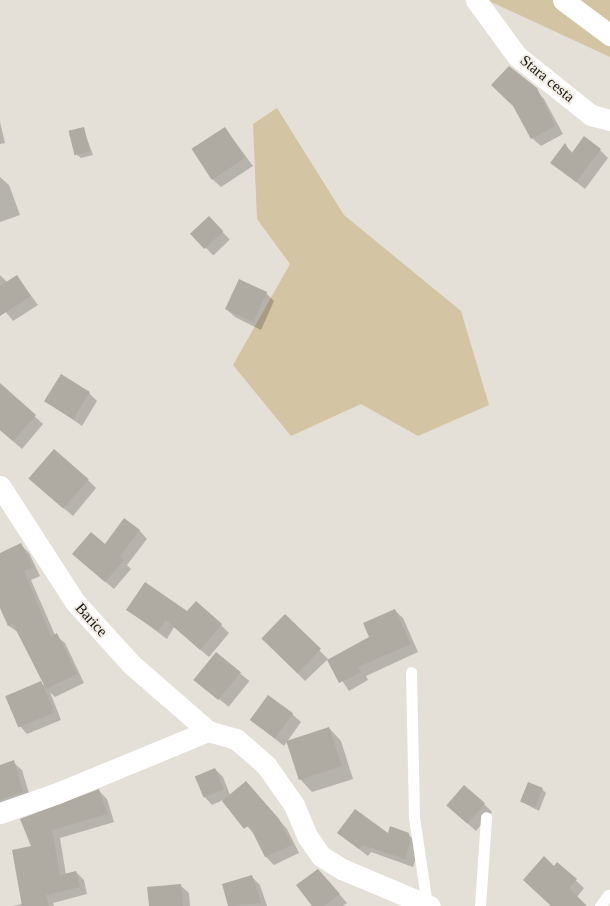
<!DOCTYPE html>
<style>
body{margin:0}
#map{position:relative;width:610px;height:906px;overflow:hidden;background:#e4e0d7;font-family:"Times New Roman",serif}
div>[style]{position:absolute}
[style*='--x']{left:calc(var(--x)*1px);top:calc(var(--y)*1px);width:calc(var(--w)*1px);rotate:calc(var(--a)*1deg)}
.green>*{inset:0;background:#d3c4a4}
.shadow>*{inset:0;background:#0003;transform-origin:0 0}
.building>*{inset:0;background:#afaba2;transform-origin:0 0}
.service>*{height:11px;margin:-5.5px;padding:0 5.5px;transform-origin:5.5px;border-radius:5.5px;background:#fff}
.minor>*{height:21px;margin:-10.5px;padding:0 10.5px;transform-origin:10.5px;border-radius:10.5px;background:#fff}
span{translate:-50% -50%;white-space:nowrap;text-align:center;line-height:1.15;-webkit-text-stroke:4px #f2ede4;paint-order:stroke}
.street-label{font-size:15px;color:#171512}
</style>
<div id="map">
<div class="green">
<div style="clip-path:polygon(487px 0,610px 0,610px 57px)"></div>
<div style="clip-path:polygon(277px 108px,344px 215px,461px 311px,489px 405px,418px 436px,361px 404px,291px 436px,233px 365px,290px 264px,257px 219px,253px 124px)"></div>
</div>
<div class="shadow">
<div style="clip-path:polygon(535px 90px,544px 99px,563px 134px,541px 146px,532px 138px)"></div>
<div style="clip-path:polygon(0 122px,5px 143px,0 144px)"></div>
<div style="clip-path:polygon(83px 128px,93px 155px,81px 158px,77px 155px)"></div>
<div style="clip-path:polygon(225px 128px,253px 166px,221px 187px,212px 179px)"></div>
<div style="clip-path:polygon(565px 145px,573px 153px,600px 150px,608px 158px,585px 189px,552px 163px)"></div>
<div style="clip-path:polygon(0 177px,9px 185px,20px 215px,0 222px)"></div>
<div style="left:209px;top:218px;width:30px;height:23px;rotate:46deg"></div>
<div style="clip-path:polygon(0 275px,8px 283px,17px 277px,38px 305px,13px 321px,0 305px)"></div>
<div style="clip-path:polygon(266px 293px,274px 301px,261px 330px,235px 317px,226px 309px)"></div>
<div style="clip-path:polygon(7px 391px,43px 424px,22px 449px,0 430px,0 398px)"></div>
<div style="clip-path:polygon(89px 393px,97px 401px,82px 426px,46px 401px)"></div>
<div style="clip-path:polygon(88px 480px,96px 488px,73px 516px,39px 487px)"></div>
<div style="clip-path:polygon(139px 530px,147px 539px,127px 565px,131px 569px,114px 589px,82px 562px,105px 546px)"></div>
<div style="clip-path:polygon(21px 545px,29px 553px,40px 576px,31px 580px,55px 635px,65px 643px,84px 683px,55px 697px,50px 692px,61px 720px,27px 734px,19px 725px,41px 683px,45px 686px,19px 633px,9px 626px,0 605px,0 555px)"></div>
<div style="clip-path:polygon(128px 610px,188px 612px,221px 625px,229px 633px,209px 657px,174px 627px,167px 639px)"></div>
<div style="clip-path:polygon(394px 610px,403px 618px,418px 652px,366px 676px,368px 680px,349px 691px,328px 659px,305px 681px,263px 638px,285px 616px,329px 660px,371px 638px)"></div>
<div style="left:216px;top:654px;width:43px;height:33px;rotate:39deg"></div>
<div style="clip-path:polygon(292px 714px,301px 722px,284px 746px,251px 720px)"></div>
<div style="clip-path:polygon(329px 728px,341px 741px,353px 779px,312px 792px,300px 779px)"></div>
<div style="clip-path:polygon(13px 762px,22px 770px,31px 800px,0 813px,0 766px)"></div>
<div style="clip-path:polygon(215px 769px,223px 777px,230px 795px,246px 782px,287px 829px,299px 853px,274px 865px,266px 857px,255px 835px,223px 800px,212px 805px,204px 796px)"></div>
<div style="clip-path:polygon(542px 789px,546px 793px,539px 811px,522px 802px)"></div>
<div style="clip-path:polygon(99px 791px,107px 799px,114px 822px,60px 838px,66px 875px,76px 872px,84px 880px,87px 894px,53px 903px,54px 906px,12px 906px,22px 904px,33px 847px,21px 820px)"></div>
<div style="clip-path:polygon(484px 804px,492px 812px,476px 831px,448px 806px)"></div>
<div style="clip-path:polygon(338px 833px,408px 834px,417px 843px,418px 852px,413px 867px,371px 852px,368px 856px)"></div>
<div style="clip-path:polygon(557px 863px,584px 888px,577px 897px,585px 906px,552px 906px,554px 867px)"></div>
<div style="clip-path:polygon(252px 877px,260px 885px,267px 906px,229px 906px,223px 885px)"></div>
<div style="clip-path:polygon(326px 879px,347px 903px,343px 906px,314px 906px)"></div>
<div style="clip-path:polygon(180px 885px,189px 893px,190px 906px,150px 906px)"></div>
</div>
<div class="building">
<div style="clip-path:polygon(509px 66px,537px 88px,555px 126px,531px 139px,513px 106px,491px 85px)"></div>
<div style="left:84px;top:127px;width:25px;height:16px;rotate:76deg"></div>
<div style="left:225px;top:127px;width:37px;height:40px;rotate:57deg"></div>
<div style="clip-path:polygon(584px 136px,601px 149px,576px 182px,550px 163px,565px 143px,571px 154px)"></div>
<div style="left:209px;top:216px;width:21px;height:26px;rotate:47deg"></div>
<div style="clip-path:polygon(17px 275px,31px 296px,0 316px,0 286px)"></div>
<div style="left:239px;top:279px;width:31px;height:33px;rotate:25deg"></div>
<div style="left:61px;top:374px;width:34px;height:32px;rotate:32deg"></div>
<div style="clip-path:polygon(0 383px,36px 415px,13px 441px,0 430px)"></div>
<div style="left:54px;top:449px;width:46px;height:39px;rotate:41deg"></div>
<div style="clip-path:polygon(124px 518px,140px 530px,120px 556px,124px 560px,105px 582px,72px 554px,91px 532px,105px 544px)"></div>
<div style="clip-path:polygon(21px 543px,33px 567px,24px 571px,51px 636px,57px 633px,77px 674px,46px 689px,13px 624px,8px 626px,0 608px,0 553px)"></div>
<div style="clip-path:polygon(145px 582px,187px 611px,196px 601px,222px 624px,200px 650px,166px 620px,158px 631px,126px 610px)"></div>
<div style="clip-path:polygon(395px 609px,411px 644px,358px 667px,361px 672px,339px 683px,327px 660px,369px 637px,363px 623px)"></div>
<div style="left:285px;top:614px;width:50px;height:34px;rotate:44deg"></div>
<div style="left:216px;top:652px;width:32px;height:36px;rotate:39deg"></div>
<div style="left:41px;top:681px;width:34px;height:39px;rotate:67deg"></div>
<div style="left:268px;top:695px;width:31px;height:31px;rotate:36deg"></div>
<div style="left:329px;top:727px;width:41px;height:45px;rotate:72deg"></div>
<div style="clip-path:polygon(14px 760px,23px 792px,0 800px,0 765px)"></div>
<div style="left:215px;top:768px;width:23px;height:22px;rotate:67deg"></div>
<div style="clip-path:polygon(246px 781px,279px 819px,292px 845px,265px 857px,249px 825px,244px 829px,222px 801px)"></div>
<div style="left:528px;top:782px;width:16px;height:21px;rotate:22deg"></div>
<div style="left:464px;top:785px;width:28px;height:27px;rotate:41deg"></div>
<div style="clip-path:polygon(99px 789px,107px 814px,52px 830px,60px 875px,76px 871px,80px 887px,46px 895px,49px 906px,22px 906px,12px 850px,31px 846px,20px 819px)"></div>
<div style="clip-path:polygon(355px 809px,388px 833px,390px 826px,409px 833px,410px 843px,405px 859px,362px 845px,359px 849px,337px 833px)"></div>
<div style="clip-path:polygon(544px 856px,554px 866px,557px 862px,577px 879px,569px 888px,587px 906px,551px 906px,523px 880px)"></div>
<div style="clip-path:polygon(318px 869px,340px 894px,324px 906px,312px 906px,296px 885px)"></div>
<div style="clip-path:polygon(252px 875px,261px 903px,228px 906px,222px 884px)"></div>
<div style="clip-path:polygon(181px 884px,183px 906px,149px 906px,147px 887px)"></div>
</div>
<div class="service">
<div style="--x:411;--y:672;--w:145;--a:88.8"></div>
<div style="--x:414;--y:817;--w:89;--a:81.6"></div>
<div style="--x:480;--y:906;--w:89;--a:-86.1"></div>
<div style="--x:600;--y:906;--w:14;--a:-54"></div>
</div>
<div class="minor">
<div style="--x:476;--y:0;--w:69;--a:53.8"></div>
<div style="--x:517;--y:56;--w:95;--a:38.6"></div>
<div style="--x:591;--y:115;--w:20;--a:15"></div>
<div style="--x:563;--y:0;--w:59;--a:36.7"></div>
<div style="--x:0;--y:486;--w:138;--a:57.1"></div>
<div style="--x:75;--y:602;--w:84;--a:47.9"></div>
<div style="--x:131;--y:664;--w:102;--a:41"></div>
<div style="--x:208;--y:731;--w:29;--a:16"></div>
<div style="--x:236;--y:739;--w:40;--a:41"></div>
<div style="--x:266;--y:765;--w:49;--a:55"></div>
<div style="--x:294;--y:805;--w:34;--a:67"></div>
<div style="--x:307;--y:836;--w:24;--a:55"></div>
<div style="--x:321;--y:856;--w:25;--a:32"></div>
<div style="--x:342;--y:869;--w:95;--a:22.8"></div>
<div style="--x:0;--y:813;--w:58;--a:-19.1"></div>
<div style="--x:55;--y:794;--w:165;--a:-22.4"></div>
</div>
<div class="street-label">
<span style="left:547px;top:79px;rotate:39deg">Stara cesta</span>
<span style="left:91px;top:620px;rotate:48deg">Barice</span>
</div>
</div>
